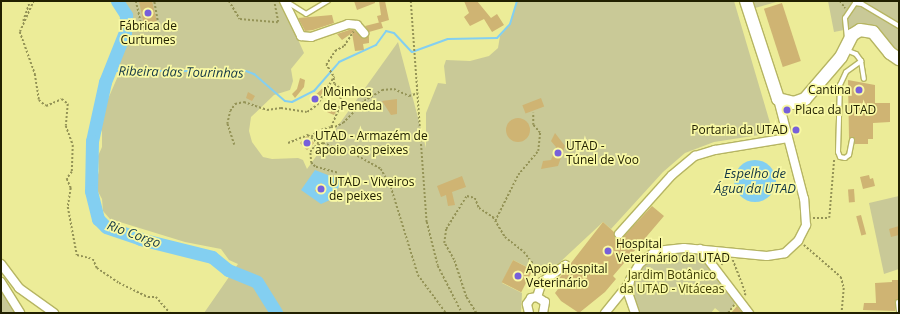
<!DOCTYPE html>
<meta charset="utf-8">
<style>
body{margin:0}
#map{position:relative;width:900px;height:314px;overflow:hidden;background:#ecec98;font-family:"Open Sans",sans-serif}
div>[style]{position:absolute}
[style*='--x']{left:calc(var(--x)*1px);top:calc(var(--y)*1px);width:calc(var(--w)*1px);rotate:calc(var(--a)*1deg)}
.green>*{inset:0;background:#c9c997}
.water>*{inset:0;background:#83cff1}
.round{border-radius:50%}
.stream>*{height:2px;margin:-1px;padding:0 1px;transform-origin:1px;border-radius:1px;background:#83cff1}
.river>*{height:13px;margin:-6.5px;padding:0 6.5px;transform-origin:6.5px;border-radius:6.5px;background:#83cff1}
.building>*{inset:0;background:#cfb473;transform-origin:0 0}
.path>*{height:1.5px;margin-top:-0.75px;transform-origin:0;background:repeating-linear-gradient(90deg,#949356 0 2px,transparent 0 4px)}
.roads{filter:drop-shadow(1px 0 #b6b563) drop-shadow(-1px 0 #b6b563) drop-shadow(0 1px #b6b563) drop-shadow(0 -1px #b6b563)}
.lane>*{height:4px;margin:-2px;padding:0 2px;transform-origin:2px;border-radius:2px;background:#fff}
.street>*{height:8px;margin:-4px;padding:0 4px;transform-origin:4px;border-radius:4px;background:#fff}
.secondary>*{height:12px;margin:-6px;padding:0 6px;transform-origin:6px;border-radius:6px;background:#fff}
.dots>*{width:11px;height:11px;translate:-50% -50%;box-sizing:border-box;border:2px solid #f9f9a5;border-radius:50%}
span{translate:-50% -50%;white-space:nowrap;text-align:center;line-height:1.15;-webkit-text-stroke:3.5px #f9f9a5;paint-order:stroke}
.poi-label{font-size:12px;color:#212000}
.right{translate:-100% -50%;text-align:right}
.left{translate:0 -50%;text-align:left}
.park-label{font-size:12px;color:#3a3901}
.water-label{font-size:13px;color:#133745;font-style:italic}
.frame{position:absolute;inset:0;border:2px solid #212000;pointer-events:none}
</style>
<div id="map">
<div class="green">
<div style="clip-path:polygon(122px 1px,281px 1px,304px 53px,291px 69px,293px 81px,290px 90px,274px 95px,251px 117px,249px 131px,252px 142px,263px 157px,272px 159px,298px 158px,303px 160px,307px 169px,398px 42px,426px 148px,426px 113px,438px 83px,446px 84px,444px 66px,446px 60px,470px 61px,489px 56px,498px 48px,500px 36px,510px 24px,517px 1px,734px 1px,773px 133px,714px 142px,685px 153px,663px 172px,611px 229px,603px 222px,558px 264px,547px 270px,533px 270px,513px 260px,502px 283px,522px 293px,521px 313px,204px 313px,238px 264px,229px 260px,221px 249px,185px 242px,110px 219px,103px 211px,102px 199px,95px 186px,99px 171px,98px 156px,102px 147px,102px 132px,100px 127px,108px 99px,118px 76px,120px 56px,130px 38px,127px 12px)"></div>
<div style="clip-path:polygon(752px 1px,780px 1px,755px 8px)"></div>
<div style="clip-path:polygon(828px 1px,899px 1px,899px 56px,864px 26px,834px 32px)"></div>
<div style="clip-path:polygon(899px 196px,899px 269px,884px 274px,869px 203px)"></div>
<div style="clip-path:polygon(670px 251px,699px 252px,737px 301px,728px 313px,721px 313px,715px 308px,711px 313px,639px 313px,632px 292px,634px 279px,643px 265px,658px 254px)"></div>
<div style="clip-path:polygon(1px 290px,15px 313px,1px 313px)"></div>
</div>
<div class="water">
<div class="round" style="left:734px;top:160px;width:42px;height:42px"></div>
<div style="clip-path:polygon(315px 170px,343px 181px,330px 200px,321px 204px,301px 190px)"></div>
</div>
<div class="stream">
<div style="--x:120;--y:5;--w:4;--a:-63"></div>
<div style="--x:110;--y:71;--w:136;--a:0"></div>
<div style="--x:246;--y:71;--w:9;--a:21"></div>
<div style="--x:254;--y:74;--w:41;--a:41.1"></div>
<div style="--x:285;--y:101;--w:7;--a:8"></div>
<div style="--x:292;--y:102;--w:25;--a:-27"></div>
<div style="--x:314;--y:91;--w:38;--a:-49"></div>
<div style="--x:339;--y:62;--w:41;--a:-24.7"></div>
<div style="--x:376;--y:45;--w:17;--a:-54"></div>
<div style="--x:386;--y:31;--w:8;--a:14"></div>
<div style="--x:394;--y:33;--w:26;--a:47"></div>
<div style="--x:412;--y:52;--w:38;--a:-20"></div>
<div style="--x:448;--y:39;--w:49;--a:-1.2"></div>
<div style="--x:497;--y:38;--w:19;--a:-47"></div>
<div style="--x:510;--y:24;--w:24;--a:-73"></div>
</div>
<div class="river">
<div style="--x:117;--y:1;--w:17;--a:57"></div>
<div style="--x:126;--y:15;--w:17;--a:93"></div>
<div style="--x:125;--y:32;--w:54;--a:111.8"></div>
<div style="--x:105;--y:82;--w:60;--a:102.4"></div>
<div style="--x:92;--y:141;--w:50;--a:91.1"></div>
<div style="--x:91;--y:191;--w:29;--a:76"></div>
<div style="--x:98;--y:219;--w:11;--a:45"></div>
<div style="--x:106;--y:227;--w:36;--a:19"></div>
<div style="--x:140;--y:239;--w:74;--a:14"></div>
<div style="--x:212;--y:257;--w:21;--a:39"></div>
<div style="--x:228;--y:270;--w:31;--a:22"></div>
<div style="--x:257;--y:282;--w:36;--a:58"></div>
</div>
<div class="building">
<div style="clip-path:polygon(139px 1px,152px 1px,157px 22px,144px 25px)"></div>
<div style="clip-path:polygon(354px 1px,375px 1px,375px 3px,357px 10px)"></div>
<div style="clip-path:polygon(379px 1px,385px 1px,389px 20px,379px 23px,377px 16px,381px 15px)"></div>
<div style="clip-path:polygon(464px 1px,477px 1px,491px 18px,497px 14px,504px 25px,492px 32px,484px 19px,470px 26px,464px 17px,469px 13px)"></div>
<div style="left:782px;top:3px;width:61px;height:19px;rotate:72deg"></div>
<div style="clip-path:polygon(332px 15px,334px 23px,313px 30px,305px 31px,298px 18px)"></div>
<div style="clip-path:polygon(381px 22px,383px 28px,369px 32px,365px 26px)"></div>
<div style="clip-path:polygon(349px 30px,354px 30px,363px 38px,369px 36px,369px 43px,363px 44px,364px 50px,355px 51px,352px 33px,342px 40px,337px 34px)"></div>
<div style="clip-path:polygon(300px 78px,305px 80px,304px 87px,295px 98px,292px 94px,297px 89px)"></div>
<div style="clip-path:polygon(848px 80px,875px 85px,875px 103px,890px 103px,890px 122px,873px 123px,873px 139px,868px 139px,868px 144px,855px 144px,855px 138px,849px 138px)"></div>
<div style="clip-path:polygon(324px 87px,325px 88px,316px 104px,311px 99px)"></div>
<div style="clip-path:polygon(248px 92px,255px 96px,252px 101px,246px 98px)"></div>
<div style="left:541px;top:98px;width:9px;height:20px;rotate:69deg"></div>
<div style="clip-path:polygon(397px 99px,397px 114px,391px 115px,382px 101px)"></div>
<div style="clip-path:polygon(329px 102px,339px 106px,334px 115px,327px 112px)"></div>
<div class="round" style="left:506px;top:118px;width:24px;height:24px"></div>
<div style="clip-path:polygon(555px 133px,565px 146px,558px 166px,541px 169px,543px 161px,551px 160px,556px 147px,551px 141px)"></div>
<div style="left:307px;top:136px;width:10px;height:10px;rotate:45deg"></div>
<div style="clip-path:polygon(869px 175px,870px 179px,873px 178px,875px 186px,863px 189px,860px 177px)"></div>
<div style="clip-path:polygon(462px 176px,466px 187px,452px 192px,455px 205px,448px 206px,446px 195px,441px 197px,437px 186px)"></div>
<div style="left:321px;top:183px;width:6px;height:10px;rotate:39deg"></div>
<div style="left:854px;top:189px;width:13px;height:6px;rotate:86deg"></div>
<div style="clip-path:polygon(652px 206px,664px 216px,613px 276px,616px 279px,605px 292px,579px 313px,561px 301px,555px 293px,561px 285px,557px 281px,603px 222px,614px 232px,615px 238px,621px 239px)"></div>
<div style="left:861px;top:215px;width:20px;height:5px;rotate:75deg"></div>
<div style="clip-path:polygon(899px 226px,899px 235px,891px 237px,889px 229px)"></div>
<div style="left:513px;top:260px;width:22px;height:25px;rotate:27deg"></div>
<div style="clip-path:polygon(892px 280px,899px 280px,899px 299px,895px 301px,895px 311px,863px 310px,864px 303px,876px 303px,875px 283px,892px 282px)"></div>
<div style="clip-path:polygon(737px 306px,742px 313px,731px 313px)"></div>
</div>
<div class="path">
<div style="--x:34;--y:1;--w:34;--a:114"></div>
<div style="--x:20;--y:32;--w:45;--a:70.3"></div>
<div style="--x:35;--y:74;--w:26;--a:81"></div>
<div style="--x:39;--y:100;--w:9;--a:41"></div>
<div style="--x:46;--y:106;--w:17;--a:-24"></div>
<div style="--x:62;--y:99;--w:8;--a:40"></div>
<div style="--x:68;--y:104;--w:22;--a:95"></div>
<div style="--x:66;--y:126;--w:20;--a:70"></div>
<div style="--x:73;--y:145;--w:27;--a:92"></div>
<div style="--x:72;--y:172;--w:9;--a:126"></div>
<div style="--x:67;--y:179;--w:10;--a:66"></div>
<div style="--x:71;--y:188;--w:19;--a:99"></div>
<div style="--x:68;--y:207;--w:49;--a:79.4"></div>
<div style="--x:77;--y:255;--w:16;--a:14"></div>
<div style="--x:93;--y:259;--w:10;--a:66"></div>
<div style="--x:97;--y:268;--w:27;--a:34"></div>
<div style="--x:119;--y:283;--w:32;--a:26"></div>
<div style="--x:148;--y:297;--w:8;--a:0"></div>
<div style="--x:156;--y:297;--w:21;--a:49"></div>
<div style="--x:136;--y:1;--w:27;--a:77"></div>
<div style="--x:142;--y:27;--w:16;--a:-11"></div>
<div style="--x:158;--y:24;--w:23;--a:-100"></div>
<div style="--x:229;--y:1;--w:21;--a:59"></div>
<div style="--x:240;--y:19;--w:38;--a:5"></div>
<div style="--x:278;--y:22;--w:21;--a:-101"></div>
<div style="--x:411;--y:1;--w:222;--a:85.9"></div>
<div style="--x:427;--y:222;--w:45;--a:76"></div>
<div style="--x:438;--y:266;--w:53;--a:62.9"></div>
<div style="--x:840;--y:1;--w:9;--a:54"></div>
<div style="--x:23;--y:21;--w:21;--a:-71"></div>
<div style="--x:331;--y:127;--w:4;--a:0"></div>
<div style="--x:335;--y:127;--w:9;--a:-27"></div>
<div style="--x:343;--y:123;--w:30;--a:-46"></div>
<div style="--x:364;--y:101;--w:21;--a:-31"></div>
<div style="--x:382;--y:90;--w:12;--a:-5"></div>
<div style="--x:394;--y:89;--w:17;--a:25"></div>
<div style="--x:409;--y:96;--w:9;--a:-18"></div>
<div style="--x:311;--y:137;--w:8;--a:-45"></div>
<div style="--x:317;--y:131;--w:15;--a:-16"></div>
<div style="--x:331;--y:127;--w:26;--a:-67"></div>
<div style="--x:341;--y:103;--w:15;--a:-98"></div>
<div style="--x:339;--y:88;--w:6;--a:-141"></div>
<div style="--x:334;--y:84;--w:8;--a:-97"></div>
<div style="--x:333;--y:76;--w:13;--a:-122"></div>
<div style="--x:326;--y:65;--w:17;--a:-57"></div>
<div style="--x:335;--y:51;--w:10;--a:-29"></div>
<div style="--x:344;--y:46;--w:17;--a:-57"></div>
<div style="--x:288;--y:143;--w:22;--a:-22"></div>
<div style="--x:308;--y:135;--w:14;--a:39"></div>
<div style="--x:234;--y:145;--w:22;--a:-108"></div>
<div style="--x:227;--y:124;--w:13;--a:-77"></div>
<div style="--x:230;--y:111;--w:9;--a:-54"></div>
<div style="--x:235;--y:104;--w:9;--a:-13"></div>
<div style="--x:244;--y:102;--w:24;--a:19"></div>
<div style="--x:267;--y:110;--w:14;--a:-8"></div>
<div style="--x:281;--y:108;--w:26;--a:9"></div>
<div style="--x:307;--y:112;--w:12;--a:-35"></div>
<div style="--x:317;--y:105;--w:33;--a:-59"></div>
<div style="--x:337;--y:173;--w:23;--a:-165"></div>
<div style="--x:315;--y:167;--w:6;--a:-135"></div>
<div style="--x:311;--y:163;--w:11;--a:-95"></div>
<div style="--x:310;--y:152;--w:6;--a:-51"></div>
<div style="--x:314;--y:147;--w:10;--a:-24"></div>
<div style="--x:323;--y:143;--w:33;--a:20"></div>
<div style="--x:354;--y:154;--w:31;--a:29"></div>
<div style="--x:381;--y:169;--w:21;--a:61"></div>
<div style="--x:391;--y:187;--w:92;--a:72.9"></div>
<div style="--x:418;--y:275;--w:47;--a:53.6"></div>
<div style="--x:813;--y:218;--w:16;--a:0"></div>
<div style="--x:829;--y:218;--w:60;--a:-85.2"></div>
<div style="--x:495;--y:221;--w:51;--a:-63.4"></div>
<div style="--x:518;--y:175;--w:31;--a:-50"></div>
<div style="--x:538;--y:151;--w:18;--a:-84"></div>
<div style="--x:540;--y:133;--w:11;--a:-131"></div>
<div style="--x:533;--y:125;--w:12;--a:-90"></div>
<div style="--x:804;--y:245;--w:49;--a:40.9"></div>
<div style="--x:841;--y:277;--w:11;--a:75"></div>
<div style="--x:844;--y:288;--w:25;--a:95"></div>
<div style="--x:733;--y:260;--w:36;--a:69"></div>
<div style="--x:746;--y:294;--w:3;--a:135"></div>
<div style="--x:721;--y:265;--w:8;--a:-50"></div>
<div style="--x:476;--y:313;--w:19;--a:-122"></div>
<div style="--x:466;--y:297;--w:39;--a:-108"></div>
<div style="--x:454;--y:260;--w:20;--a:-120"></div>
<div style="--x:444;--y:243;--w:14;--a:-82"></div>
<div style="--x:446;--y:229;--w:39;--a:-58"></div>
<div style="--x:467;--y:196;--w:8;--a:14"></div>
<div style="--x:475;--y:198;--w:11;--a:68"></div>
<div style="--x:479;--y:208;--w:17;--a:33"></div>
<div style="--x:493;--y:217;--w:23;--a:59"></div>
<div style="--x:505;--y:237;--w:24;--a:38"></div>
<div style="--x:524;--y:252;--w:28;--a:52"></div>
<div style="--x:728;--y:313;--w:10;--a:-53"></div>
</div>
<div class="roads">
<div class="lane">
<div style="--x:287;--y:2;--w:22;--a:32"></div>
<div style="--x:306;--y:14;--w:26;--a:-31"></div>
<div style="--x:847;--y:38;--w:20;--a:-96"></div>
<div style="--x:845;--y:18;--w:18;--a:-56"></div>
<div style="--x:855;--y:3;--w:7;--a:8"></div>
<div style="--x:862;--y:4;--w:43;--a:30.7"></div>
<div style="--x:846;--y:50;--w:11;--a:22"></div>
<div style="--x:856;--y:54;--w:9;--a:54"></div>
<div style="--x:861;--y:61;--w:18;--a:81"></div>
<div style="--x:852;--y:140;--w:15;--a:101"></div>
<div style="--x:849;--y:155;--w:5;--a:143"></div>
<div style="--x:845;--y:158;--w:5;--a:-169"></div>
<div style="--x:840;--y:157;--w:5;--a:-112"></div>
<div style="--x:838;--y:152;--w:67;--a:-88.3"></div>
<div style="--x:840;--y:85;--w:14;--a:-65"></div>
<div style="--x:846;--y:72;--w:19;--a:-36"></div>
<div style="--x:898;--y:302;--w:9;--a:84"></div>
</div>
<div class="street">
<div style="--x:284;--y:1;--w:39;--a:64"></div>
<div style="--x:301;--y:36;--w:10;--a:6"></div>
<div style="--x:311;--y:37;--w:39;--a:-19"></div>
<div style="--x:348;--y:24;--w:9;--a:6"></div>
<div style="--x:357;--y:25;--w:11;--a:49"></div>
<div style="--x:619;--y:234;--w:79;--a:-48.1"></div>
<div style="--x:672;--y:175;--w:30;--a:-40"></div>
<div style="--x:695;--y:156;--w:21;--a:-17"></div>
<div style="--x:715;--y:150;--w:74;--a:-9.3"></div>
<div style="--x:700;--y:249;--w:81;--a:52.6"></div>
<div style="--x:1;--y:264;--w:30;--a:53"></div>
<div style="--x:19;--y:288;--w:43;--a:35.5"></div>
<div style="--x:1;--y:282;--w:36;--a:58"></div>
<div style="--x:537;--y:297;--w:16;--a:-72"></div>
<div style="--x:542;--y:282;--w:29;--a:-36"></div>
<div style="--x:529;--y:313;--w:9;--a:-103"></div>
<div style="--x:527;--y:304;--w:7;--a:-56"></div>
<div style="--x:531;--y:298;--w:6;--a:-9"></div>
<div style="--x:537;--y:297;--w:9;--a:32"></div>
<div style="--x:545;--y:302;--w:11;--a:100"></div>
<div style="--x:605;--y:313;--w:38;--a:-51"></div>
<div style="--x:635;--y:313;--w:21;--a:-109"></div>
<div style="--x:628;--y:293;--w:13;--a:-81"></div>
<div style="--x:630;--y:280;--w:20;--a:-60"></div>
<div style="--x:640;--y:263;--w:20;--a:-37"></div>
<div style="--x:656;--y:251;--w:28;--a:-6"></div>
<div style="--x:684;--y:248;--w:83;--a:5.5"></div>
<div style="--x:767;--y:256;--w:18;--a:-9"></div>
<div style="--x:785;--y:253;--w:18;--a:-43"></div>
<div style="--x:798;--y:241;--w:18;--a:-63"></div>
<div style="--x:806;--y:225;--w:26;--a:-94"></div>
<div style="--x:804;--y:199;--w:103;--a:-104.6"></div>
</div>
<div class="secondary">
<div style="--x:746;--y:1;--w:103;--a:71.9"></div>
<div style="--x:778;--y:99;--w:16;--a:14"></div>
<div style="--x:794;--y:103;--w:12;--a:-20"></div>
<div style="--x:805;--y:99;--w:55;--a:-49.4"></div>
<div style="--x:841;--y:57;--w:25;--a:-63"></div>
<div style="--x:852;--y:35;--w:9;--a:-32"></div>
<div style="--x:860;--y:30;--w:13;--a:9"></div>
<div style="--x:873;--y:32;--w:27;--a:51"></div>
<div style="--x:890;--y:53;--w:11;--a:34"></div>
</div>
</div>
<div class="dots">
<div style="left:148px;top:13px;background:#7760da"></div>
<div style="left:859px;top:90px;background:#7760da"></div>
<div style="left:315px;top:99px;background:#7760da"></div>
<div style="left:787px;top:110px;background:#7760da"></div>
<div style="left:796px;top:130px;background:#7760da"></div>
<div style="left:307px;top:143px;background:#7760da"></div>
<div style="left:558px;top:153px;background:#7760da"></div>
<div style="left:321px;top:189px;background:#7760da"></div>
<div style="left:608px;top:251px;background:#7760da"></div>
<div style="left:518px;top:276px;background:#7760da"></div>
</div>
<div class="poi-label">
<span style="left:148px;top:33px">Fábrica de<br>Curtumes</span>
<span class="right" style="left:851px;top:90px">Cantina</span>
<span class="left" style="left:323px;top:99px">Moinhos<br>de Peneda</span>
<span class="left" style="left:795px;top:110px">Placa da UTAD</span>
<span class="right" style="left:788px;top:130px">Portaria da UTAD</span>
<span class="left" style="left:315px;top:143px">UTAD - Armazém de<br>apoio aos peixes</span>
<span class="left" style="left:566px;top:153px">UTAD -<br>Túnel de Voo</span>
<span class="left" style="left:329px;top:189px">UTAD - Viveiros<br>de peixes</span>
<span class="left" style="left:616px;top:251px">Hospital<br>Veterinário da UTAD</span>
<span class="left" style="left:526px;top:276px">Apoio Hospital<br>Veterinário</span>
</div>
<div class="park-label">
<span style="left:672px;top:282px">Jardim Botânico<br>da UTAD - Vitáceas</span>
</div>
<div class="water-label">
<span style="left:181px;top:72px;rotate:1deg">Ribeira das Tourinhas</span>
<span style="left:755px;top:181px">Espelho de<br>Água da UTAD</span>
<span style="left:134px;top:234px;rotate:20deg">Rio Corgo</span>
</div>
<div class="frame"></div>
</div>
